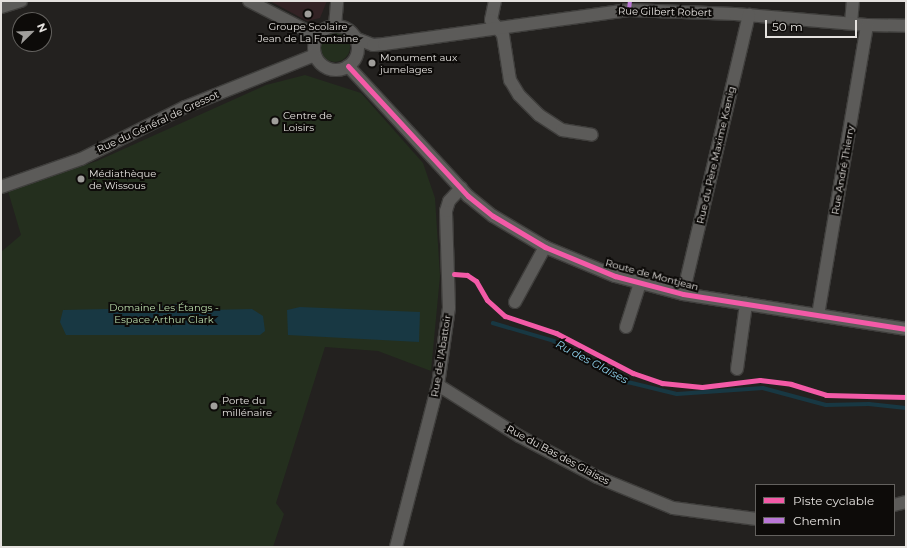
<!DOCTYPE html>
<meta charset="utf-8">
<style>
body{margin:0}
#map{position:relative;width:907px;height:548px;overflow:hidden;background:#23211f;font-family:Montserrat,sans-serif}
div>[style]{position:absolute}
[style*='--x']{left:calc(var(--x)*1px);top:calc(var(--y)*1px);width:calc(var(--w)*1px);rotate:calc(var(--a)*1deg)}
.education>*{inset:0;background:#332325}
.green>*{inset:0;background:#242f1e}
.round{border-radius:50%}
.water>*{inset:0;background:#183843}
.stream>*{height:3.5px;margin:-1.75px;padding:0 1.75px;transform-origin:1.75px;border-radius:1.75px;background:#183843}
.roads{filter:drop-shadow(1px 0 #3f3e3c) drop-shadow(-1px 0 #3f3e3c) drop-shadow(0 1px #3f3e3c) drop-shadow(0 -1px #3f3e3c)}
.minor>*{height:12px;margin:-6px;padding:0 6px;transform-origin:6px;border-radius:6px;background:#5c5b59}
.minor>.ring{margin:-6px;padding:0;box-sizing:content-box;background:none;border:12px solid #5c5b59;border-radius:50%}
.quiet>*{height:4px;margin-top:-2px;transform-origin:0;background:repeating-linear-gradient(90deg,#ba77d6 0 8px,transparent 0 12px)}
.cycleway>*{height:5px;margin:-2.5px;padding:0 2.5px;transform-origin:2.5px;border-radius:2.5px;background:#f35aa7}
.dots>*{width:11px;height:11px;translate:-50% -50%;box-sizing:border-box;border:2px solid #0d0b09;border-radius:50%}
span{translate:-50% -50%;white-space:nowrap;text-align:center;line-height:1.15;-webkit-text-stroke:4px #0d0b09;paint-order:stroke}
.street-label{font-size:10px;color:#e4e1de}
.poi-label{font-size:10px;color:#e4e1de}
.left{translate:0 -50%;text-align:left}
.park-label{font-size:10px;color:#badcab}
.water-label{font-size:11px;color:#8dcfea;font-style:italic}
.frame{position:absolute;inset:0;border:2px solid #e4e1de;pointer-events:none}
.legend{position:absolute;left:755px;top:484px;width:140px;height:52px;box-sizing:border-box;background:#0d0b09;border:1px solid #63615e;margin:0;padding:5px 7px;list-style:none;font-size:12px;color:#e4e1de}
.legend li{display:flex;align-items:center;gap:8px;height:20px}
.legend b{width:20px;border:1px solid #63615e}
.north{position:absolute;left:12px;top:12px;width:40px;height:40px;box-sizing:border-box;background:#0d0b09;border:1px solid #63615e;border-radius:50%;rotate:67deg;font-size:11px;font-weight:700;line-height:16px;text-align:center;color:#e4e1de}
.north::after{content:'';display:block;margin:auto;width:14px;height:18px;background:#a09e9b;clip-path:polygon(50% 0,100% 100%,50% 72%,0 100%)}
.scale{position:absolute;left:765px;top:20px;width:92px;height:18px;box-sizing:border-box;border:2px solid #e4e1de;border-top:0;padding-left:5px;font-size:12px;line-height:14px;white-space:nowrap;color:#e4e1de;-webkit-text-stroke:3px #0d0b09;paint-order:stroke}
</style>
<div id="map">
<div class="education">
<div style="clip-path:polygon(270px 1px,327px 1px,320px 18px,307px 21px)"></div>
</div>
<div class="green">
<div class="round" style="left:320px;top:32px;width:30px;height:30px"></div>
<div style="clip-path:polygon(305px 75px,361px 93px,423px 163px,435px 198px,440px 276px,431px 371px,378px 351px,325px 347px,276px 503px,284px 514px,273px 547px,1px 547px,1px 252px,21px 235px,8px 191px,97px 161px,266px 85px)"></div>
</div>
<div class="water">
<div style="clip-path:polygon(175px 304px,209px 310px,252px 309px,263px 316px,265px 331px,260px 335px,66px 335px,60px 322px,63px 310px,150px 308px)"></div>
<div style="clip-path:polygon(300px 307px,420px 312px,419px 342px,288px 335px,287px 310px)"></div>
</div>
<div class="stream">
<div style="--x:493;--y:323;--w:64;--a:16.4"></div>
<div style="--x:554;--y:341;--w:85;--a:29"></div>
<div style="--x:628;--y:382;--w:50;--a:13.8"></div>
<div style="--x:677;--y:394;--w:86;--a:-4"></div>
<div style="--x:763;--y:388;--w:65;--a:15.1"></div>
<div style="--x:826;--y:405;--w:43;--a:-1.3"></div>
<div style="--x:869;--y:404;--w:37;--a:6"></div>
</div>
<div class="roads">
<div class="minor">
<div style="--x:249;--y:1;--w:76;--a:27.2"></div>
<div style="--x:495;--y:1;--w:19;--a:102"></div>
<div style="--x:491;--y:20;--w:19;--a:51"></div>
<div style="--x:503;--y:35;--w:46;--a:81.2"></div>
<div style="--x:510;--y:80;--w:17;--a:59"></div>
<div style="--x:519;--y:95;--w:28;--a:45"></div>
<div style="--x:539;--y:115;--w:27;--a:33"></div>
<div style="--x:562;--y:130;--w:30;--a:9"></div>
<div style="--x:1;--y:7;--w:21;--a:-17"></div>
<div style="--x:851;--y:23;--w:22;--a:-85"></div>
<div style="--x:335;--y:26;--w:25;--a:-85"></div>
<div class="ring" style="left:314px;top:26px;width:32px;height:32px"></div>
<div style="--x:355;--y:38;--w:19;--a:21"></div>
<div style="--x:373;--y:45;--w:11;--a:-5"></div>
<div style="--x:384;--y:44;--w:247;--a:-7.9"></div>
<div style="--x:629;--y:10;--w:106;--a:2.2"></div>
<div style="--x:735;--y:14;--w:132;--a:4.8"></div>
<div style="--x:867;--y:25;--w:39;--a:1"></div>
<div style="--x:348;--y:66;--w:177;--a:47.3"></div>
<div style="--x:468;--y:196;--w:32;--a:39"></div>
<div style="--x:493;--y:216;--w:61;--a:30.8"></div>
<div style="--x:545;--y:247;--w:76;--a:22.5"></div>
<div style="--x:615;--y:276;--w:70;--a:14.8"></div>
<div style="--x:683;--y:294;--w:226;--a:8.9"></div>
<div style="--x:1;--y:187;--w:85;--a:-19.3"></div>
<div style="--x:81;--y:159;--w:116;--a:-26.6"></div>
<div style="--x:185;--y:107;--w:140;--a:-21.8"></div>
<div style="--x:683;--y:294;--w:287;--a:-76.7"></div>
<div style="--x:515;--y:302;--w:63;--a:-61.4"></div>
<div style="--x:818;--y:315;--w:294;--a:-80.4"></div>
<div style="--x:626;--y:327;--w:46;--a:-72.3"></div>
<div style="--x:737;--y:369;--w:66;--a:-82.1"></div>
<div style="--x:438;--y:385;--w:96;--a:32.2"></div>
<div style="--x:519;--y:436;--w:88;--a:27.7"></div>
<div style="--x:597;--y:477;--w:82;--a:22.2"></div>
<div style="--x:673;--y:508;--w:84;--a:7.5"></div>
<div style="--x:894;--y:505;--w:12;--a:-14"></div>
<div style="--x:396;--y:547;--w:167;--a:-75.5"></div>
<div style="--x:438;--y:385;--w:78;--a:-81.9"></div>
<div style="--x:449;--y:308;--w:97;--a:-91.8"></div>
<div style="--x:446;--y:211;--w:10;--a:-73"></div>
<div style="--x:449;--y:201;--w:18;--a:-47"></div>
</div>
</div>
<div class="quiet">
<div style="--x:629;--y:10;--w:9;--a:-84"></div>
</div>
<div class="cycleway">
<div style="--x:348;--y:66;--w:177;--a:47.3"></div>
<div style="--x:468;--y:196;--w:32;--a:39"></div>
<div style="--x:493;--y:216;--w:61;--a:30.8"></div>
<div style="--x:545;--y:247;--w:76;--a:22.5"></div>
<div style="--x:615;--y:276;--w:70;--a:14.8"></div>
<div style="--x:683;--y:294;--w:226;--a:8.9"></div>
<div style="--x:454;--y:274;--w:13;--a:4"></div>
<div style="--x:467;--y:275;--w:11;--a:34"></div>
<div style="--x:476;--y:281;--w:22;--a:60"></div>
<div style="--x:487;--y:300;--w:24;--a:42"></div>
<div style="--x:505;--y:316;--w:54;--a:18.4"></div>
<div style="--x:556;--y:333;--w:87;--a:27.5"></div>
<div style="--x:633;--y:373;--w:31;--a:19"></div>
<div style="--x:662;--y:383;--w:40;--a:5.7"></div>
<div style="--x:702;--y:387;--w:58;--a:-6.9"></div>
<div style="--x:760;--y:380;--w:31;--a:7"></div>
<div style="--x:791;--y:384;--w:37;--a:17"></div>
<div style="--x:826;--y:395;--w:80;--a:1.4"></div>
</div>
<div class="dots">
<div style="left:308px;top:14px;background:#a09e9b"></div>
<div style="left:372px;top:63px;background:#a09e9b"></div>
<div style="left:275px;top:121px;background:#a09e9b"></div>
<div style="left:81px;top:179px;background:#a09e9b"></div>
<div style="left:214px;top:406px;background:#a09e9b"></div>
</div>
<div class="street-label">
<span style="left:665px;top:12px;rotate:1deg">Rue Gilbert Robert</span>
<span style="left:158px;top:122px;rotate:-25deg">Rue du Général de Gressot</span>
<span style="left:716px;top:155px;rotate:-77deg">Rue du Père Maxime Kœnig</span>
<span style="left:843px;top:170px;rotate:-80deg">Rue André Thierry</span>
<span style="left:652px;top:275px;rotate:15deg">Route de Montjean</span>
<span style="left:441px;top:356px;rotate:-81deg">Rue de l'Abattoir</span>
<span style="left:558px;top:455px;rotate:28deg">Rue du Bas des Glaises</span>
</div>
<div class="poi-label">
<span style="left:308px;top:32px">Groupe Scolaire<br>Jean de La Fontaine</span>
<span class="left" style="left:380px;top:63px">Monument aux<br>jumelages</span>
<span class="left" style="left:283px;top:121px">Centre de<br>Loisirs</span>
<span class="left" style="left:89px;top:179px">Médiathèque<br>de Wissous</span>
<span class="left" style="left:222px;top:406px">Porte du<br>millénaire</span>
</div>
<div class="park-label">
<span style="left:164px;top:313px">Domaine Les Étangs -<br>Espace Arthur Clark</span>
</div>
<div class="water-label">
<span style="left:592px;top:362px;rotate:28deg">Ru des Glaises</span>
</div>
<div class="frame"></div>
<ul class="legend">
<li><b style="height:5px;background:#f35aa7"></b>Piste cyclable</li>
<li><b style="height:5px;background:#ba77d6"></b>Chemin</li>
</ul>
<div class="north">N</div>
<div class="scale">50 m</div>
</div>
